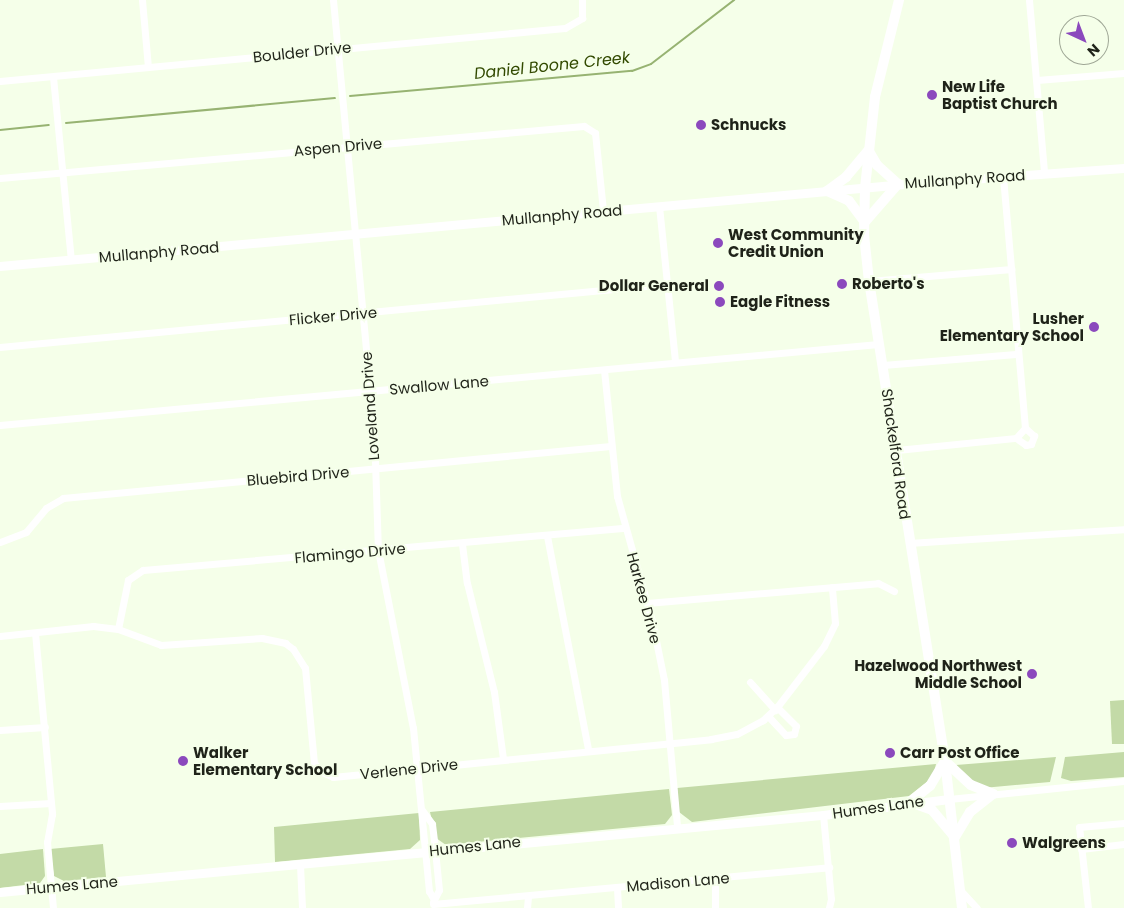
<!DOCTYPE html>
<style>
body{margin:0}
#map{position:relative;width:1124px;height:908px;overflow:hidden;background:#f5ffe9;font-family:Poppins,sans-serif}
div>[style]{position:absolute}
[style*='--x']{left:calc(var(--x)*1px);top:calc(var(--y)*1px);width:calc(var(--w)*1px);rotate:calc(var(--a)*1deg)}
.green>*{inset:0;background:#c3daa7}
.stream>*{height:2px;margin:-1px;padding:0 1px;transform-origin:1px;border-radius:1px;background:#97b372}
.minor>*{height:7px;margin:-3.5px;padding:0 3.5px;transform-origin:3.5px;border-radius:3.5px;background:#fff}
.tertiary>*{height:9px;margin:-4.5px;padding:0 4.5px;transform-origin:4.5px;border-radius:4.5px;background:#fff}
.primary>*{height:10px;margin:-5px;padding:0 5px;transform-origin:5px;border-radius:5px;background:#fff}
.dots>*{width:14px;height:14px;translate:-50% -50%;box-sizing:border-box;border:2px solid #f5ffe9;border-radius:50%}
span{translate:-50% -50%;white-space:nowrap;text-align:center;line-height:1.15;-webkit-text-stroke:4px #f5ffe9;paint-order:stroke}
.street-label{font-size:15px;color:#1f2319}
.poi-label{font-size:15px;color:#1f2319;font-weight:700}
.left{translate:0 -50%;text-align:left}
.right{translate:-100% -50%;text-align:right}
.water-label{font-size:16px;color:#324a00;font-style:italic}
.north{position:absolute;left:1059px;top:15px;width:50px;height:50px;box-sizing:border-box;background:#f5ffe9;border:1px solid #9fa796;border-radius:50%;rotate:137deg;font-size:14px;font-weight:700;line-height:20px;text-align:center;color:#1f2319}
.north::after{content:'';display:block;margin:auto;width:18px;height:22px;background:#8b49bd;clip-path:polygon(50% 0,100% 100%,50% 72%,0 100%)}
</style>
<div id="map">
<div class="green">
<div style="clip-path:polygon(1124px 700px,1124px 744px,1112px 744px,1110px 701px)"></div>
<div style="clip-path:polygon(1124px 752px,1124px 777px,1071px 781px,1061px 778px,1065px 757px)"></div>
<div style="clip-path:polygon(1056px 757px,1050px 782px,983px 788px,973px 785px,956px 765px)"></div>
<div style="clip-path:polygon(936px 764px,933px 777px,909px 796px,692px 822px,679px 812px,677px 788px)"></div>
<div style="clip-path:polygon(669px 789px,672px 815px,665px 824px,446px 845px,436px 838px,430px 812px)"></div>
<div style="clip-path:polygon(419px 813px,420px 840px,410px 849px,275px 862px,274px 827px)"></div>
<div style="clip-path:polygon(103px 844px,106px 877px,64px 881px,54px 876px,50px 849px)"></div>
<div style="clip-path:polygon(43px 849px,45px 876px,40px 883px,0 888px,0 854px)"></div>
</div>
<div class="stream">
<div style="--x:350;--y:96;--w:283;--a:-5.1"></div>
<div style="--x:632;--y:71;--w:20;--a:-20"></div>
<div style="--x:651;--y:64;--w:105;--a:-37.6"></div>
<div style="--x:66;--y:123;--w:270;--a:-5.3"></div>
<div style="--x:0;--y:130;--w:49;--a:-5.8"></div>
</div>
<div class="minor">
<div style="--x:142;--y:0;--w:67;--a:84.9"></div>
<div style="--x:333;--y:0;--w:433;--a:84.6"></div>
<div style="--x:374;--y:431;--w:119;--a:88.1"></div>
<div style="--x:378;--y:550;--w:181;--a:78.9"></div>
<div style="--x:413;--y:728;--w:164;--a:84.4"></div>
<div style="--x:429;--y:891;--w:8;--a:60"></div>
<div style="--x:1029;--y:0;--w:174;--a:85"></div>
<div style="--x:53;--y:77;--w:184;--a:84.4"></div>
<div style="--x:1037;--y:80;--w:87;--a:-4.6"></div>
<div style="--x:0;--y:81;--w:567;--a:-5.36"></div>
<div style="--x:565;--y:28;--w:20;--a:-30"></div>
<div style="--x:582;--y:18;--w:18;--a:-90"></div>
<div style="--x:0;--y:178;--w:586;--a:-5.09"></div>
<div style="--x:584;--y:126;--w:13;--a:32"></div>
<div style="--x:595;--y:133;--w:78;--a:84.1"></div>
<div style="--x:659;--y:206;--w:156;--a:84.1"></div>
<div style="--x:869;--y:281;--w:143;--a:-4.8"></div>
<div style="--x:0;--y:347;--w:670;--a:-5.4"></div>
<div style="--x:883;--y:365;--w:133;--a:-4.7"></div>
<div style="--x:604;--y:370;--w:127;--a:84.1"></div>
<div style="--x:617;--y:496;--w:130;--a:74.4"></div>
<div style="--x:652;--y:621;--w:60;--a:78.5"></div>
<div style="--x:664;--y:680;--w:147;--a:84.9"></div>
<div style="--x:0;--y:425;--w:882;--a:-5.27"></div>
<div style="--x:1016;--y:438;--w:12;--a:35"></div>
<div style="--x:1026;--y:445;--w:5;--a:-11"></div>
<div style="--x:1031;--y:444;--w:9;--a:-69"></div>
<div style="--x:1034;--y:436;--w:12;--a:-138"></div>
<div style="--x:897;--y:450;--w:120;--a:-5.8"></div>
<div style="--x:1016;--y:438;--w:13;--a:-48"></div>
<div style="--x:1025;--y:428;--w:252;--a:-95"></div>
<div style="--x:547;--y:536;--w:217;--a:79.1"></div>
<div style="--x:0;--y:542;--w:28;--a:-21"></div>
<div style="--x:26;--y:532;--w:31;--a:-50"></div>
<div style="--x:46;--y:508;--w:20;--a:-30"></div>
<div style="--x:63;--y:498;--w:550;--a:-5.42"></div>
<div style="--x:909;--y:543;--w:215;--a:-3.7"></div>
<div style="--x:462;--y:544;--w:39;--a:83"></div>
<div style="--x:467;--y:583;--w:112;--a:76.1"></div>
<div style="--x:494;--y:692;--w:68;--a:82.3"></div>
<div style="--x:647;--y:603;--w:232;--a:-4.9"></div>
<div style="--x:878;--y:583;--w:18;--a:27"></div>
<div style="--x:118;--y:629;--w:50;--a:-78.5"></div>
<div style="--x:128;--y:580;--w:18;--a:-34"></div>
<div style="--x:143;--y:570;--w:484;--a:-5"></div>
<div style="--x:35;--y:633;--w:182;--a:84.6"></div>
<div style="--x:52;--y:814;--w:28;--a:100"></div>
<div style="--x:47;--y:842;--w:66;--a:84.8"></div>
<div style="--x:0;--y:636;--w:94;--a:-6.1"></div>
<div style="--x:93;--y:626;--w:25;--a:7"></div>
<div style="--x:118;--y:629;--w:46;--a:20.4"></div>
<div style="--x:161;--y:645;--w:101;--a:-4"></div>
<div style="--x:262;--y:638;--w:24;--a:12"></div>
<div style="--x:285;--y:643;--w:10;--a:37"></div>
<div style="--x:293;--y:649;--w:22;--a:58"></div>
<div style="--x:305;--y:668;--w:95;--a:84.6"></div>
<div style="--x:314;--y:763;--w:12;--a:48"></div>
<div style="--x:322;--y:772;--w:12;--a:24"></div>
<div style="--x:333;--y:777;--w:380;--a:-5.7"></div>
<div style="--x:711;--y:739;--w:26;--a:-11"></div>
<div style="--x:737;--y:734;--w:30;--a:-28"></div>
<div style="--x:763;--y:720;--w:19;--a:-43"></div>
<div style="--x:777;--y:707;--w:77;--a:-52.4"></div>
<div style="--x:824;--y:646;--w:25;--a:-64"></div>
<div style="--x:835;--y:623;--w:36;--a:-95"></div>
<div style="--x:750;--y:682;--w:38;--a:48"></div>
<div style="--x:768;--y:716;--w:26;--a:47"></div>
<div style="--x:786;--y:735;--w:8;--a:-7"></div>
<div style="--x:794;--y:734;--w:8;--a:-76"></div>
<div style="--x:796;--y:726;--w:27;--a:-135"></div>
<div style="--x:0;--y:730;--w:45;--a:-3.8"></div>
<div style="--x:949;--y:799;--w:176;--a:-5.9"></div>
<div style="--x:0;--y:806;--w:51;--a:-3.4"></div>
<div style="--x:422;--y:810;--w:17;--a:54"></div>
<div style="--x:432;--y:824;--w:26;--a:83"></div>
<div style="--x:435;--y:850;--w:40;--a:84.3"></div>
<div style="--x:439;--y:890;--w:13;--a:117"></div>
<div style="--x:823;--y:815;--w:84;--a:84.6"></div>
<div style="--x:831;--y:899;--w:9;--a:103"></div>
<div style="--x:1081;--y:849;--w:43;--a:-6.6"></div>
<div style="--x:300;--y:865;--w:43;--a:87.3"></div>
<div style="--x:715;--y:879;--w:29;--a:90"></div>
<div style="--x:617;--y:888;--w:20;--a:87"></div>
<div style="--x:961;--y:891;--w:23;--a:47"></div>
<div style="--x:433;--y:904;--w:398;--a:-5.3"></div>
<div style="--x:527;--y:908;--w:11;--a:-85"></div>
<div style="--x:1088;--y:908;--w:81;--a:-96.3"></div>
<div style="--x:1079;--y:827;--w:45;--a:-5.1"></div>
</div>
<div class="tertiary">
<div style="--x:0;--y:266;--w:919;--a:-5.18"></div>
<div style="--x:915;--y:183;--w:210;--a:-4.1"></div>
<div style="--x:0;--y:892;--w:827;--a:-5.35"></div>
<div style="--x:823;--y:815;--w:127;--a:-7.2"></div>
</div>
<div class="primary">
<div style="--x:899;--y:0;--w:100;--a:103.9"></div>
<div style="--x:875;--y:97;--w:91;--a:96.3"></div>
<div style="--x:865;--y:187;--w:48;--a:91.2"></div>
<div style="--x:864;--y:235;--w:46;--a:83.8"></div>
<div style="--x:869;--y:281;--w:486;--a:81"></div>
<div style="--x:945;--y:761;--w:148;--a:83.4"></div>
<div style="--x:827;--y:191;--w:24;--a:-36"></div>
<div style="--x:846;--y:177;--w:34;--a:-50"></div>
<div style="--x:827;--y:191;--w:24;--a:24"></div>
<div style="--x:849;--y:201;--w:25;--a:53"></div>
<div style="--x:864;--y:223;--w:52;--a:-48.9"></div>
<div style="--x:898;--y:184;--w:28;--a:-138"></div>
<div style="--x:877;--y:165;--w:16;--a:-120"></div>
<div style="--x:945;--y:761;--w:35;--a:43"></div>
<div style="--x:971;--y:785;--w:24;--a:22"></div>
<div style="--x:910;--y:802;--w:23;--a:20"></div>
<div style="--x:932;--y:810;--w:34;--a:50"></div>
<div style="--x:910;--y:802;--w:26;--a:-39"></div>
<div style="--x:930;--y:786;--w:29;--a:-59"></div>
<div style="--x:955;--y:837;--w:29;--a:-59"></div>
<div style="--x:970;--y:812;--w:29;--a:-38"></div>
</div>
<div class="dots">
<div style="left:932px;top:95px;background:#8b49bd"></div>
<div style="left:701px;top:125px;background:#8b49bd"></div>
<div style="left:718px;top:243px;background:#8b49bd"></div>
<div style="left:842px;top:284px;background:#8b49bd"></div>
<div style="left:719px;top:286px;background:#8b49bd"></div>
<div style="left:720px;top:302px;background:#8b49bd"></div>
<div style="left:1094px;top:327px;background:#8b49bd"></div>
<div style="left:1032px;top:674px;background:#8b49bd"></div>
<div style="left:890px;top:753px;background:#8b49bd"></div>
<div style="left:183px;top:761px;background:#8b49bd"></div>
<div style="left:1012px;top:843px;background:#8b49bd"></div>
</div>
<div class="street-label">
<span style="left:302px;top:52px;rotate:-6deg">Boulder Drive</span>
<span style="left:338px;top:147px;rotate:-5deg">Aspen Drive</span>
<span style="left:965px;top:179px;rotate:-4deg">Mullanphy Road</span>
<span style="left:562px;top:215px;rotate:-5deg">Mullanphy Road</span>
<span style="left:159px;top:252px;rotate:-5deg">Mullanphy Road</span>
<span style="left:333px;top:316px;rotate:-5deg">Flicker Drive</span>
<span style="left:439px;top:385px;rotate:-5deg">Swallow Lane</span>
<span style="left:370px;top:406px;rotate:-94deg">Loveland Drive</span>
<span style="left:896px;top:454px;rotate:82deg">Shackelford Road</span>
<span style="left:298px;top:476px;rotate:-5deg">Bluebird Drive</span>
<span style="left:350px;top:553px;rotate:-5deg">Flamingo Drive</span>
<span style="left:644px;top:598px;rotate:75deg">Harkee Drive</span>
<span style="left:409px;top:769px;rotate:-6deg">Verlene Drive</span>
<span style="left:878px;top:807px;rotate:-8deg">Humes Lane</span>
<span style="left:475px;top:846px;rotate:-6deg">Humes Lane</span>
<span style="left:678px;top:882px;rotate:-5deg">Madison Lane</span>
<span style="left:72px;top:885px;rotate:-5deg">Humes Lane</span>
</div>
<div class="poi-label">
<span class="left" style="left:942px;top:95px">New Life<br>Baptist Church</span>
<span class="left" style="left:711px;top:125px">Schnucks</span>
<span class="left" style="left:728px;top:243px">West Community<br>Credit Union</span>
<span class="left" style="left:852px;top:284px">Roberto's</span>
<span class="right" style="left:709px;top:286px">Dollar General</span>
<span class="left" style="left:730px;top:302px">Eagle Fitness</span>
<span class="right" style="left:1084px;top:327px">Lusher<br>Elementary School</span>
<span class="right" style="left:1022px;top:674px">Hazelwood Northwest<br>Middle School</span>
<span class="left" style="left:193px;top:761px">Walker<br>Elementary School</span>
<span class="left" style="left:900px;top:753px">Carr Post Office</span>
<span class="left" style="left:1022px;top:843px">Walgreens</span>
</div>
<div class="water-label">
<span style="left:552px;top:66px;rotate:-6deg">Daniel Boone Creek</span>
</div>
<div class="north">N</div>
</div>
